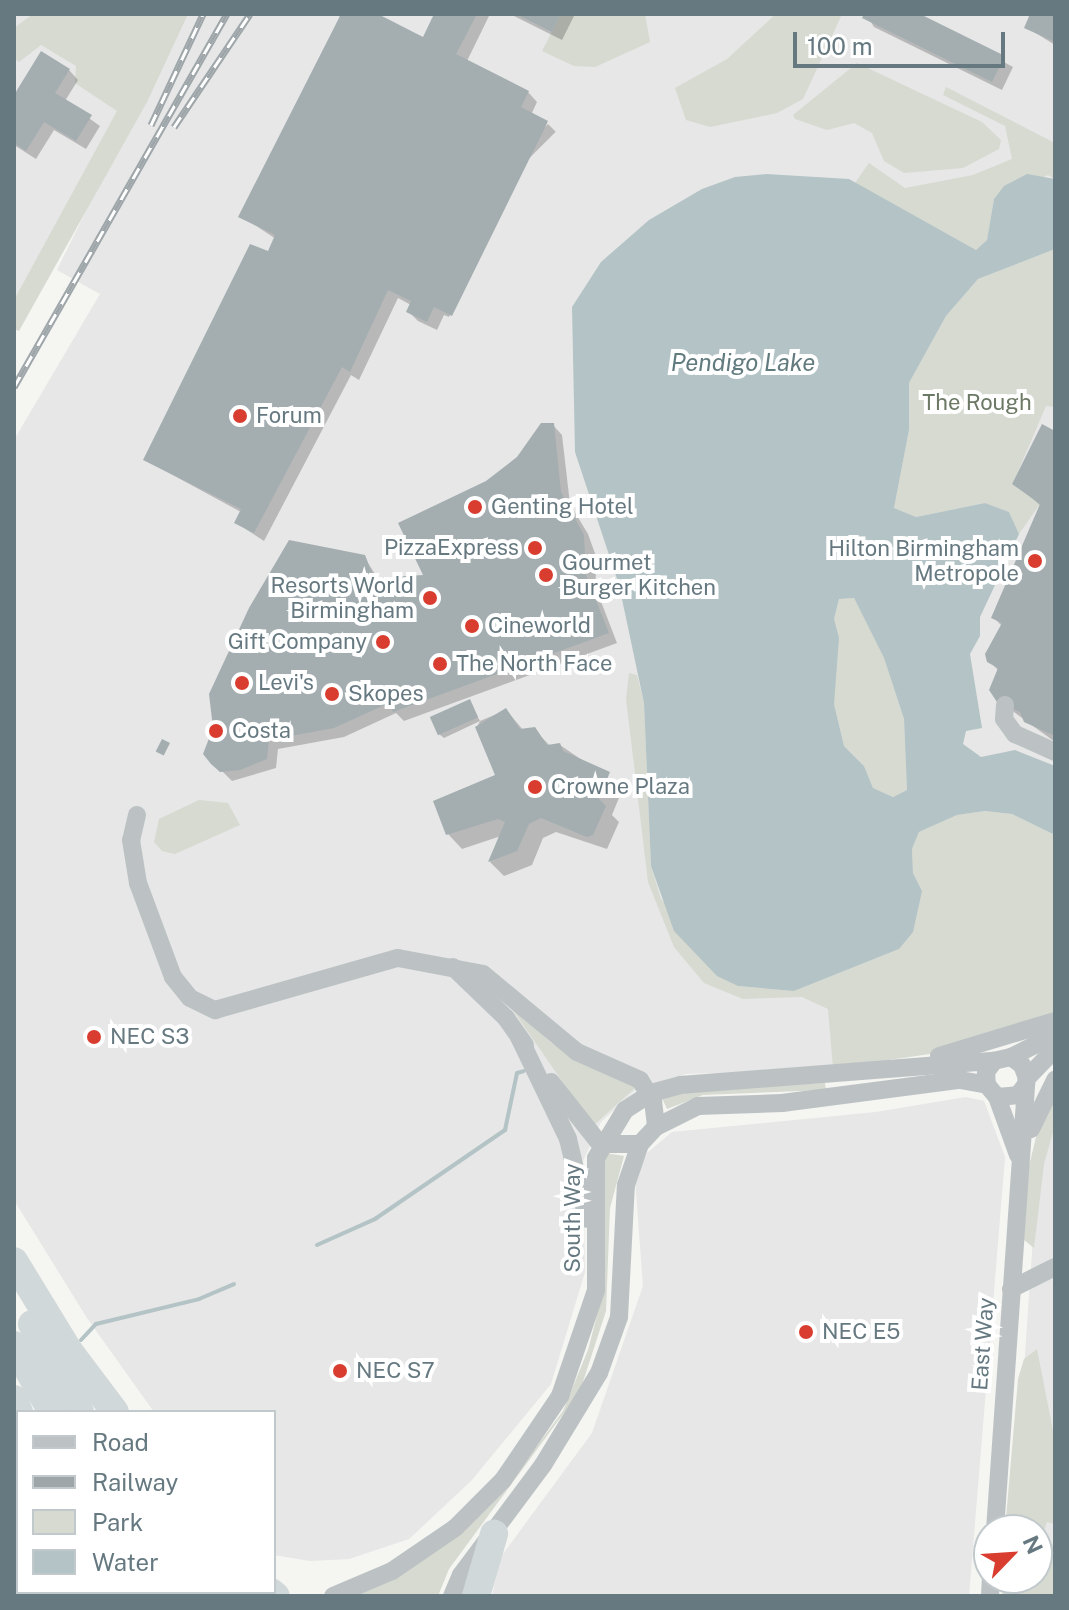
<!DOCTYPE html>
<style>
body{margin:0}
#map{position:relative;width:1069px;height:1610px;overflow:hidden;background:#f5f5f2;font-family:"Public Sans",sans-serif}
div>[style]{position:absolute}
[style*='--x']{left:calc(var(--x)*1px);top:calc(var(--y)*1px);width:calc(var(--w)*1px);rotate:calc(var(--a)*1deg)}
.built>*{inset:0;background:#e6e7e6}
.green>*{inset:0;background:#d6dad1}
.water>*{inset:0;background:#b4c3c5}
.shadow>*{inset:0;background:#0003;transform-origin:0 0}
.stream>*{height:4px;margin:-2px;padding:0 2px;transform-origin:2px;border-radius:2px;background:#b4c3c5}
.building>*{inset:0;background:#a4aeb1;transform-origin:0 0}
.minor>*{height:18px;margin:-9px;padding:0 9px;transform-origin:9px;border-radius:9px;background:#bcc2c4}
.highway>*{height:28px;margin:-14px;padding:0 14px;transform-origin:14px;border-radius:14px;background:#d1d8d9}
.rail>*{height:7px;margin-top:-3.5px;transform-origin:0;background:repeating-linear-gradient(90deg,#fff 0 12px,#9ea6aa 0 24px);box-sizing:border-box;border-block:2px solid #9ea6aa}
.dots>*{width:22px;height:22px;translate:-50% -50%;box-sizing:border-box;border:4px solid #fff;border-radius:50%}
span{translate:-50% -50%;white-space:nowrap;text-align:center;line-height:1.15;-webkit-text-stroke:8px #fff;paint-order:stroke}
.park-label{font-size:22px;color:#6c7965}
.poi-label{font-size:22px;color:#667981}
.left{translate:0 -50%;text-align:left}
.right{translate:-100% -50%;text-align:right}
.street-label{font-size:22px;color:#667981}
.water-label{font-size:24px;color:#627b7e;font-style:italic}
.frame{position:absolute;inset:0;border:16px solid #667981;pointer-events:none}
.legend{position:absolute;left:16px;top:1410px;width:260px;height:184px;box-sizing:border-box;background:#fff;border:2px solid #c2c9cd;margin:0;padding:10px 14px;list-style:none;font-size:24px;color:#667981}
.legend li{display:flex;align-items:center;gap:16px;height:40px}
.legend b{width:40px;border:2px solid #c2c9cd}
.north{position:absolute;left:973px;top:1514px;width:80px;height:80px;box-sizing:border-box;background:#fff;border:2px solid #c2c9cd;border-radius:50%;rotate:65deg;font-size:22px;font-weight:700;line-height:32px;text-align:center;color:#667981}
.north::after{content:'';display:block;margin:auto;width:28px;height:36px;background:#d83d2f;clip-path:polygon(50% 0,100% 100%,50% 72%,0 100%)}
.scale{position:absolute;left:793px;top:32px;width:212px;height:36px;box-sizing:border-box;border:4px solid #667981;border-top:0;padding-left:10px;font-size:24px;line-height:28px;white-space:nowrap;color:#667981;-webkit-text-stroke:6px #fff;paint-order:stroke}
</style>
<div id="map">
<div class="built">
<div style="clip-path:polygon(19px 14px,115px 14px,147px 67px,14px 318px,14px 18px)"></div>
<div style="clip-path:polygon(183px 14px,1055px 14px,1055px 1015px,855px 1068px,686px 1074px,635px 1091px,601px 1122px,583px 1161px,585px 1272px,551px 1384px,471px 1481px,409px 1539px,349px 1559px,310px 1561px,274px 1555px,274px 1412px,154px 1412px,87px 1318px,14px 1200px,14px 440px,100px 294px,57px 270px)"></div>
<div style="clip-path:polygon(1055px 1094px,1055px 1577px,1009px 1589px,1037px 1578px,1037px 1530px,1013px 1530px,1041px 1121px)"></div>
<div style="clip-path:polygon(966px 1097px,984px 1101px,1005px 1157px,969px 1596px,492px 1596px,500px 1558px,592px 1433px,643px 1286px,635px 1179px,647px 1153px,672px 1132px,876px 1112px)"></div>
</div>
<div class="green">
<div style="clip-path:polygon(33px 14px,188px 14px,147px 102px,19px 331px,14px 329px,14px 300px,117px 111px,75px 83px,76px 66px,41px 45px,19px 62px,14px 58px,14px 28px)"></div>
<div style="clip-path:polygon(561px 14px,645px 14px,650px 42px,595px 67px,574px 66px,542px 51px)"></div>
<div style="clip-path:polygon(776px 14px,842px 14px,803px 99px,777px 113px,710px 127px,686px 120px,675px 88px,727px 59px)"></div>
<div style="clip-path:polygon(857px 63px,982px 122px,1001px 140px,999px 149px,963px 168px,904px 173px,884px 161px,872px 133px,854px 123px,827px 130px,795px 119px,793px 115px)"></div>
<div style="clip-path:polygon(946px 87px,1055px 143px,1055px 179px,1048px 175px,994px 199px,987px 240px,976px 250px,855px 183px,869px 163px,905px 188px,973px 175px,1012px 159px,1005px 126px,943px 95px)"></div>
<div style="clip-path:polygon(1055px 249px,1055px 407px,1046px 406px,1013px 483px,1040px 504px,1019px 534px,1009px 512px,985px 503px,916px 517px,894px 508px,909px 430px,909px 383px,946px 316px,978px 279px)"></div>
<div style="clip-path:polygon(854px 598px,884px 658px,904px 719px,907px 790px,893px 797px,873px 788px,864px 766px,844px 746px,834px 704px,834px 619px,839px 599px)"></div>
<div style="clip-path:polygon(629px 673px,637px 675px,644px 703px,651px 866px,661px 899px,738px 986px,794px 991px,899px 949px,922px 891px,913px 873px,912px 849px,919px 832px,957px 815px,985px 811px,1012px 814px,1055px 835px,1055px 1015px,937px 1053px,833px 1068px,828px 1009px,802px 997px,743px 999px,704px 983px,674px 947px,648px 882px,626px 699px)"></div>
<div style="clip-path:polygon(199px 800px,228px 803px,240px 825px,175px 854px,162px 851px,154px 842px,159px 819px)"></div>
<div style="clip-path:polygon(508px 1003px,551px 1043px,636px 1087px,593px 1126px)"></div>
<div style="clip-path:polygon(825px 1083px,826px 1090px,703px 1095px,667px 1109px,661px 1096px,693px 1087px)"></div>
<div style="clip-path:polygon(1055px 1090px,1055px 1125px,1044px 1164px,1034px 1248px,1024px 1240px,1028px 1170px,1038px 1129px)"></div>
<div style="clip-path:polygon(605px 1153px,624px 1156px,610px 1208px,606px 1311px,580px 1391px,449px 1569px,438px 1596px,347px 1596px,507px 1486px,563px 1411px,588px 1350px,600px 1304px)"></div>
<div style="clip-path:polygon(1037px 1349px,1055px 1441px,1055px 1524px,1047px 1522px,1040px 1542px,1055px 1545px,1055px 1596px,1002px 1596px,1003px 1578px,1037px 1578px,1037px 1530px,1005px 1530px,1018px 1379px,1024px 1359px)"></div>
</div>
<div class="water">
<div style="clip-path:polygon(evenodd,766px 174px,849px 179px,976px 250px,987px 240px,994px 199px,1004px 186px,1027px 174px,1055px 179px,1055px 249px,978px 279px,946px 316px,909px 383px,909px 430px,894px 508px,916px 517px,985px 503px,1009px 512px,1019px 534px,980px 617px,980px 636px,970px 654px,982px 728px,966px 731px,963px 744px,981px 757px,1015px 750px,1055px 766px,1055px 835px,1012px 814px,985px 811px,957px 815px,919px 832px,912px 849px,913px 873px,922px 891px,913px 932px,899px 949px,794px 991px,738px 986px,717px 976px,674px 931px,651px 866px,644px 703px,619px 585px,575px 452px,572px 307px,601px 262px,649px 220px,702px 189px,735px 177px,766px 174px,854px 598px,884px 658px,904px 719px,907px 790px,893px 797px,873px 788px,864px 766px,844px 746px,834px 704px,839px 638px,834px 619px,839px 599px,854px 598px)"></div>
</div>
<div class="shadow">
<div style="clip-path:polygon(337px 14px,373px 14px,424px 40px,437px 14px,490px 14px,467px 61px,528px 92px,537px 102px,531px 115px,547px 123px,449px 317px,444px 315px,437px 330px,418px 321px,408px 311px,411px 305px,398px 298px,359px 380px,351px 375px,264px 541px,236px 523px,241px 512px,145px 460px,276px 239px,241px 216px,341px 18px)"></div>
<div style="clip-path:polygon(510px 14px,575px 14px,562px 40px)"></div>
<div style="clip-path:polygon(866px 14px,915px 14px,1013px 67px,1002px 90px,874px 27px)"></div>
<div style="clip-path:polygon(1032px 14px,1055px 14px,1055px 45px,1026px 27px)"></div>
<div style="clip-path:polygon(69px 70px,78px 80px,65px 101px,100px 126px,86px 149px,54px 130px,36px 159px,14px 145px,14px 99px)"></div>
<div style="left:548px;top:124px;width:11px;height:217px;rotate:45deg"></div>
<div style="clip-path:polygon(553px 425px,562px 435px,570px 504px,588px 534px,597px 559px,595px 586px,617px 643px,404px 721px,396px 713px,344px 737px,278px 749px,276px 768px,232px 781px,205px 754px,364px 557px,379px 580px,426px 577px,488px 483px)"></div>
<div style="clip-path:polygon(1055px 433px,1055px 742px,999px 701px,999px 671px,989px 661px,1002px 626px,993px 617px,1041px 506px,1015px 483px)"></div>
<div style="clip-path:polygon(469px 702px,480px 721px,506px 710px,524px 731px,534px 729px,551px 747px,560px 745px,623px 788px,612px 815px,619px 822px,607px 849px,556px 832px,543px 838px,532px 865px,504px 876px,490px 862px,501px 836px,462px 849px,448px 834px,497px 776px,477px 727px,480px 721px,444px 738px,439px 734px)"></div>
</div>
<div class="stream">
<div style="--x:317;--y:1245;--w:64;--a:-24.1"></div>
<div style="--x:375;--y:1219;--w:158;--a:-34.4"></div>
<div style="--x:505;--y:1130;--w:58;--a:-78.1"></div>
<div style="--x:517;--y:1073;--w:7;--a:-16"></div>
<div style="--x:81;--y:1340;--w:22;--a:-47"></div>
<div style="--x:96;--y:1324;--w:106;--a:-13.6"></div>
<div style="--x:199;--y:1299;--w:38;--a:-23"></div>
</div>
<div class="building">
<div style="clip-path:polygon(341px 14px,378px 14px,423px 37px,434px 14px,477px 14px,456px 54px,529px 91px,521px 107px,548px 121px,452px 316px,434px 307px,427px 322px,406px 312px,411px 301px,388px 290px,350px 372px,342px 367px,254px 533px,234px 523px,241px 509px,143px 460px,250px 244px,268px 251px,275px 235px,238px 217px)"></div>
<div style="clip-path:polygon(516px 14px,561px 14px,552px 32px)"></div>
<div style="clip-path:polygon(864px 14px,920px 14px,1005px 56px,992px 82px,862px 18px)"></div>
<div style="clip-path:polygon(1030px 14px,1055px 14px,1055px 42px,1024px 28px)"></div>
<div style="clip-path:polygon(41px 51px,70px 69px,55px 93px,92px 115px,76px 141px,44px 122px,26px 151px,14px 143px,14px 95px)"></div>
<div style="clip-path:polygon(541px 423px,554px 423px,561px 492px,584px 535px,586px 575px,609px 633px,393px 712px,389px 703px,334px 728px,269px 740px,267px 759px,240px 770px,220px 772px,211px 764px,203px 754px,213px 728px,209px 694px,249px 608px,289px 540px,365px 555px,374px 578px,423px 575px,398px 523px,486px 481px,517px 457px)"></div>
<div style="clip-path:polygon(1042px 424px,1055px 431px,1055px 736px,1024px 722px,1020px 712px,997px 702px,989px 690px,998px 668px,987px 662px,985px 654px,1002px 623px,991px 618px,1040px 504px,1012px 484px)"></div>
<div style="left:470px;top:699px;width:20px;height:44px;rotate:66deg"></div>
<div style="clip-path:polygon(506px 708px,520px 729px,535px 727px,547px 745px,560px 743px,563px 751px,610px 772px,599px 799px,606px 806px,593px 835px,587px 837px,541px 818px,529px 824px,517px 851px,488px 862px,505px 822px,498px 819px,446px 835px,433px 801px,495px 775px,475px 727px)"></div>
<div style="left:162px;top:739px;width:9px;height:14px;rotate:27deg"></div>
</div>
<div class="minor">
<div style="--x:1005;--y:705;--w:14;--a:94"></div>
<div style="--x:1004;--y:719;--w:19;--a:54"></div>
<div style="--x:1015;--y:734;--w:44;--a:24.2"></div>
<div style="--x:137;--y:815;--w:26;--a:103"></div>
<div style="--x:131;--y:840;--w:44;--a:80.8"></div>
<div style="--x:138;--y:883;--w:100;--a:69.6"></div>
<div style="--x:173;--y:977;--w:27;--a:51"></div>
<div style="--x:190;--y:998;--w:28;--a:26"></div>
<div style="--x:215;--y:1010;--w:190;--a:-15.9"></div>
<div style="--x:398;--y:958;--w:86;--a:10.7"></div>
<div style="--x:483;--y:974;--w:122;--a:39.7"></div>
<div style="--x:577;--y:1052;--w:69;--a:24"></div>
<div style="--x:640;--y:1080;--w:25;--a:58"></div>
<div style="--x:653;--y:1101;--w:26;--a:83"></div>
<div style="--x:453;--y:967;--w:74;--a:43.9"></div>
<div style="--x:506;--y:1018;--w:33;--a:55"></div>
<div style="--x:519;--y:1037;--w:113;--a:64.3"></div>
<div style="--x:568;--y:1139;--w:82;--a:76.6"></div>
<div style="--x:939;--y:1056;--w:121;--a:-16.8"></div>
<div style="--x:1011;--y:1057;--w:49;--a:-26.6"></div>
<div style="--x:1027;--y:1078;--w:40;--a:-46"></div>
<div style="--x:551;--y:1082;--w:79;--a:51.7"></div>
<div style="--x:997;--y:1097;--w:62;--a:70.1"></div>
<div style="--x:1031;--y:1129;--w:55;--a:-63.9"></div>
<div style="--x:600;--y:1144;--w:40;--a:0"></div>
<div style="--x:1011;--y:1289;--w:49;--a:-26.6"></div>
<div style="--x:995;--y:1530;--w:453;--a:-86"></div>
<div style="--x:1027;--y:1078;--w:14;--a:-111"></div>
<div style="--x:1022;--y:1065;--w:14;--a:-144"></div>
<div style="--x:1011;--y:1057;--w:17;--a:167"></div>
<div style="--x:994;--y:1061;--w:14;--a:126"></div>
<div style="--x:986;--y:1072;--w:13;--a:86"></div>
<div style="--x:987;--y:1085;--w:16;--a:50"></div>
<div style="--x:997;--y:1097;--w:21;--a:-5"></div>
<div style="--x:1018;--y:1095;--w:11;--a:-52"></div>
<div style="--x:333;--y:1596;--w:64;--a:-23"></div>
<div style="--x:392;--y:1571;--w:76;--a:-34.3"></div>
<div style="--x:455;--y:1528;--w:68;--a:-45"></div>
<div style="--x:503;--y:1480;--w:102;--a:-55.8"></div>
<div style="--x:560;--y:1396;--w:112;--a:-71.2"></div>
<div style="--x:596;--y:1290;--w:132;--a:-90"></div>
<div style="--x:596;--y:1158;--w:56;--a:-58.9"></div>
<div style="--x:625;--y:1110;--w:31;--a:-33"></div>
<div style="--x:651;--y:1093;--w:30;--a:-15"></div>
<div style="--x:680;--y:1085;--w:315;--a:-4.4"></div>
<div style="--x:452;--y:1596;--w:23;--a:-67"></div>
<div style="--x:461;--y:1575;--w:137;--a:-53.3"></div>
<div style="--x:543;--y:1465;--w:108;--a:-58.7"></div>
<div style="--x:599;--y:1373;--w:59;--a:-70.3"></div>
<div style="--x:619;--y:1317;--w:132;--a:-87"></div>
<div style="--x:626;--y:1185;--w:43;--a:-71.1"></div>
<div style="--x:640;--y:1144;--w:23;--a:-47"></div>
<div style="--x:656;--y:1127;--w:47;--a:-26.6"></div>
<div style="--x:698;--y:1106;--w:84;--a:-2"></div>
<div style="--x:782;--y:1103;--w:179;--a:-7.4"></div>
<div style="--x:960;--y:1080;--w:27;--a:10"></div>
<div style="--x:990;--y:1596;--w:18;--a:-87"></div>
</div>
<div class="highway">
<div style="--x:14;--y:1261;--w:105;--a:58.6"></div>
<div style="--x:69;--y:1351;--w:76;--a:53"></div>
<div style="--x:32;--y:1324;--w:100;--a:61.4"></div>
<div style="--x:14;--y:1345;--w:77;--a:60.4"></div>
<div style="--x:14;--y:1399;--w:14;--a:69"></div>
<div style="--x:66;--y:1592;--w:4;--a:76"></div>
<div style="--x:87;--y:1592;--w:4;--a:76"></div>
<div style="--x:157;--y:1592;--w:4;--a:63"></div>
<div style="--x:186;--y:1592;--w:4;--a:63"></div>
<div style="--x:271;--y:1592;--w:6;--a:39"></div>
<div style="--x:476;--y:1596;--w:65;--a:-73.8"></div>
</div>
<div class="rail">
<div style="--x:151;--y:125;--w:123;--a:-64.9"></div>
<div style="--x:174;--y:127;--w:136;--a:-56.1"></div>
<div style="--x:14;--y:387;--w:430;--a:-60.3"></div>
</div>
<div class="dots">
<div style="left:240px;top:416px;background:#d83d2f"></div>
<div style="left:475px;top:507px;background:#d83d2f"></div>
<div style="left:535px;top:548px;background:#d83d2f"></div>
<div style="left:1035px;top:561px;background:#d83d2f"></div>
<div style="left:546px;top:575px;background:#d83d2f"></div>
<div style="left:430px;top:598px;background:#d83d2f"></div>
<div style="left:472px;top:626px;background:#d83d2f"></div>
<div style="left:383px;top:642px;background:#d83d2f"></div>
<div style="left:440px;top:664px;background:#d83d2f"></div>
<div style="left:242px;top:683px;background:#d83d2f"></div>
<div style="left:332px;top:694px;background:#d83d2f"></div>
<div style="left:216px;top:731px;background:#d83d2f"></div>
<div style="left:535px;top:787px;background:#d83d2f"></div>
<div style="left:94px;top:1037px;background:#d83d2f"></div>
<div style="left:806px;top:1332px;background:#d83d2f"></div>
<div style="left:340px;top:1371px;background:#d83d2f"></div>
</div>
<div class="park-label">
<span style="left:977px;top:403px">The Rough</span>
</div>
<div class="poi-label">
<span class="left" style="left:256px;top:416px">Forum</span>
<span class="left" style="left:491px;top:507px">Genting Hotel</span>
<span class="right" style="left:519px;top:548px">PizzaExpress</span>
<span class="right" style="left:1019px;top:561px">Hilton Birmingham<br>Metropole</span>
<span class="left" style="left:562px;top:575px">Gourmet<br>Burger Kitchen</span>
<span class="right" style="left:414px;top:598px">Resorts World<br>Birmingham</span>
<span class="left" style="left:488px;top:626px">Cineworld</span>
<span class="right" style="left:367px;top:642px">Gift Company</span>
<span class="left" style="left:456px;top:664px">The North Face</span>
<span class="left" style="left:258px;top:683px">Levi's</span>
<span class="left" style="left:348px;top:694px">Skopes</span>
<span class="left" style="left:232px;top:731px">Costa</span>
<span class="left" style="left:551px;top:787px">Crowne Plaza</span>
<span class="left" style="left:110px;top:1037px">NEC S3</span>
<span class="left" style="left:822px;top:1332px">NEC E5</span>
<span class="left" style="left:356px;top:1371px">NEC S7</span>
</div>
<div class="street-label">
<span style="left:573px;top:1218px;rotate:-90deg">South Way</span>
<span style="left:983px;top:1344px;rotate:-86deg">East Way</span>
</div>
<div class="water-label">
<span style="left:743px;top:363px">Pendigo Lake</span>
</div>
<div class="frame"></div>
<ul class="legend">
<li><b style="height:10px;background:#bcc2c4"></b>Road</li>
<li><b style="height:10px;background:#9ea6aa"></b>Railway</li>
<li><b style="height:22px;background:#d6dad1"></b>Park</li>
<li><b style="height:22px;background:#b4c3c5"></b>Water</li>
</ul>
<div class="north">N</div>
<div class="scale">100 m</div>
</div>
